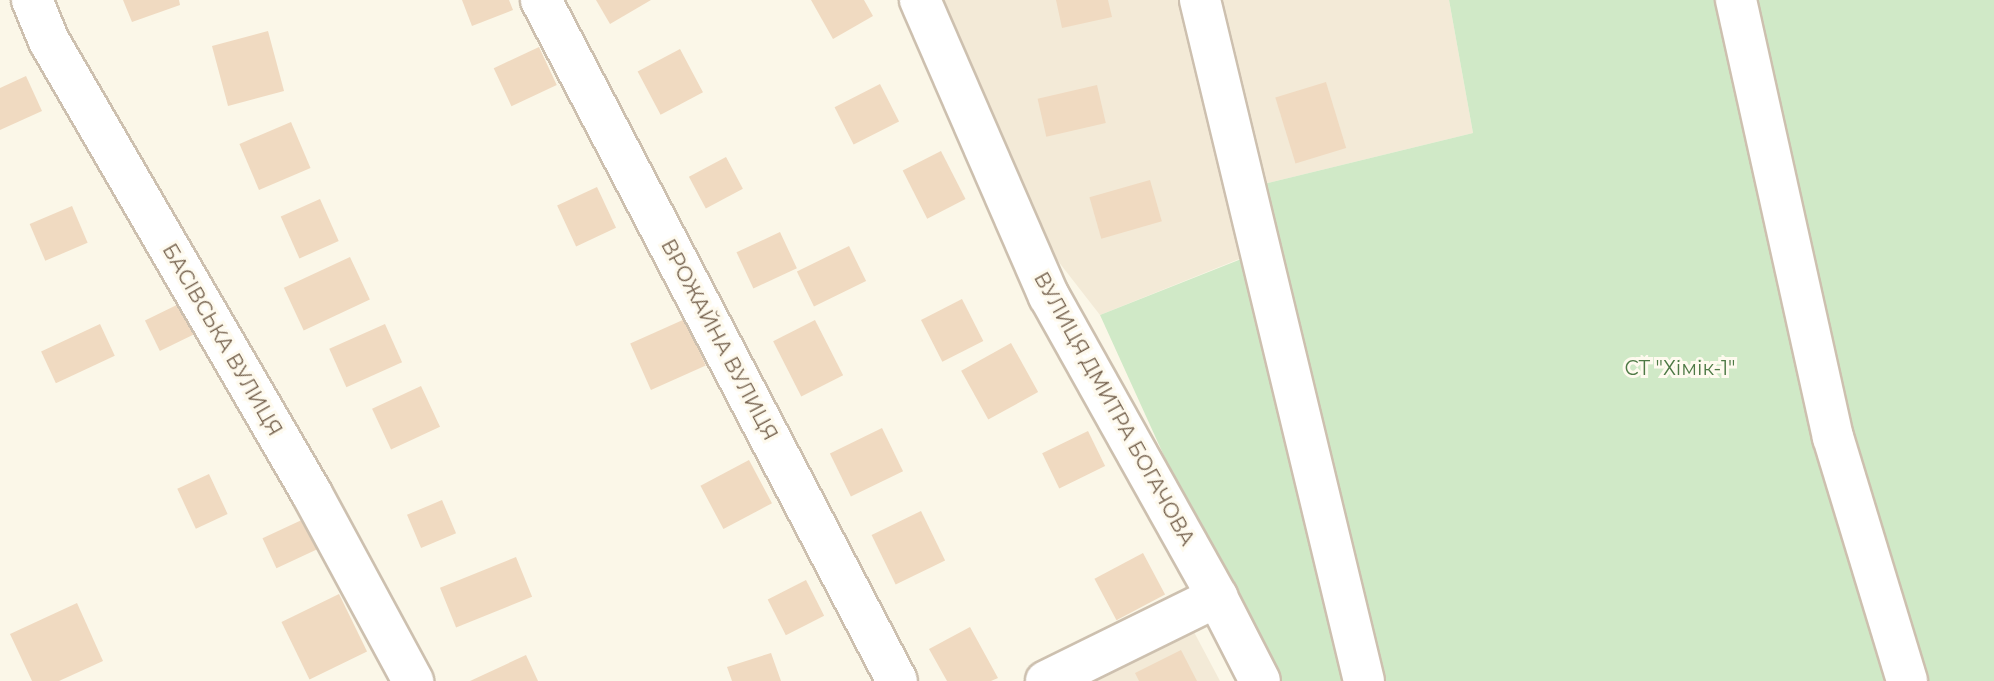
<!DOCTYPE html>
<meta charset="utf-8">
<style>
body{margin:0}
#map{position:relative;width:1994px;height:681px;overflow:hidden;background:#fbf7e8;font-family:Montserrat,sans-serif}
div>[style]{position:absolute}
[style*='--x']{left:calc(var(--x)*1px);top:calc(var(--y)*1px);width:calc(var(--w)*1px);rotate:calc(var(--a)*1deg)}
.residential>*{inset:0;background:#f3ead7}
.green>*{inset:0;background:#d0e9c7}
.building>*{inset:0;background:#f0dac1;transform-origin:0 0}
.roads{filter:drop-shadow(2px 0 #cdc0af) drop-shadow(-2px 0 #cdc0af) drop-shadow(0 2px #cdc0af) drop-shadow(0 -2px #cdc0af)}
.minor>*{height:40px;margin:-20px;padding:0 20px;transform-origin:20px;border-radius:20px;background:#fff}
span{translate:-50% -50%;white-space:nowrap;text-align:center;line-height:1.15;-webkit-text-stroke:6px #fefaee;paint-order:stroke}
.street-label{font-size:20px;color:#75614d}
.park-label{font-size:20px;color:#4d7945}
</style>
<div id="map">
<div class="residential">
<div style="clip-path:polygon(943px 0,1449px 0,1473px 133px,1251px 187px,1264px 249px,1100px 315px,1051px 252px)"></div>
<div style="clip-path:polygon(1194px 632px,1220px 681px,1090px 681px)"></div>
</div>
<div class="green">
<div style="clip-path:polygon(1449px 0,1994px 0,1994px 681px,1272px 681px,1220px 579px,1100px 315px,1264px 250px,1251px 187px,1473px 133px)"></div>
</div>
<div class="building">
<div style="clip-path:polygon(123px 0,179px 0,180px 5px,132px 22px)"></div>
<div style="clip-path:polygon(462px 0,509px 0,513px 10px,472px 26px)"></div>
<div style="clip-path:polygon(596px 0,651px 0,610px 24px)"></div>
<div style="clip-path:polygon(811px 0,864px 0,873px 16px,833px 39px)"></div>
<div style="clip-path:polygon(1056px 0,1108px 0,1112px 17px,1062px 28px)"></div>
<div style="left:268px;top:31px;width:62px;height:58px;rotate:75deg"></div>
<div style="left:539px;top:47px;width:42px;height:50px;rotate:65deg"></div>
<div style="left:680px;top:49px;width:49px;height:48px;rotate:62deg"></div>
<div style="clip-path:polygon(26px 76px,42px 111px,0 130px,0 88px)"></div>
<div style="left:1326px;top:82px;width:69px;height:53px;rotate:73deg"></div>
<div style="left:880px;top:84px;width:42px;height:51px;rotate:63deg"></div>
<div style="left:1097px;top:85px;width:39px;height:61px;rotate:77deg"></div>
<div style="left:291px;top:122px;width:50px;height:56px;rotate:67deg"></div>
<div style="left:941px;top:151px;width:54px;height:43px;rotate:63deg"></div>
<div style="left:726px;top:157px;width:36px;height:42px;rotate:62deg"></div>
<div style="left:1150px;top:180px;width:43px;height:63px;rotate:74deg"></div>
<div style="left:597px;top:187px;width:45px;height:44px;rotate:65deg"></div>
<div style="left:320px;top:199px;width:46px;height:43px;rotate:66deg"></div>
<div style="left:72px;top:206px;width:40px;height:46px;rotate:67deg"></div>
<div style="left:780px;top:232px;width:40px;height:48px;rotate:65deg"></div>
<div style="left:849px;top:246px;width:39px;height:58px;rotate:64deg"></div>
<div style="left:350px;top:257px;width:47px;height:73px;rotate:65deg"></div>
<div style="left:189px;top:299px;width:34px;height:49px;rotate:64deg"></div>
<div style="left:962px;top:299px;width:47px;height:46px;rotate:63deg"></div>
<div style="left:685px;top:319px;width:51px;height:60px;rotate:66deg"></div>
<div style="left:815px;top:320px;width:62px;height:47px;rotate:63deg"></div>
<div style="left:100px;top:324px;width:35px;height:65px;rotate:65deg"></div>
<div style="left:385px;top:324px;width:42px;height:61px;rotate:66deg"></div>
<div style="left:1011px;top:343px;width:56px;height:57px;rotate:61deg"></div>
<div style="left:421px;top:386px;width:45px;height:54px;rotate:65deg"></div>
<div style="left:882px;top:428px;width:48px;height:58px;rotate:64deg"></div>
<div style="left:1088px;top:431px;width:39px;height:51px;rotate:64deg"></div>
<div style="left:749px;top:460px;width:49px;height:55px;rotate:62deg"></div>
<div style="left:209px;top:474px;width:44px;height:35px;rotate:65deg"></div>
<div style="left:442px;top:500px;width:36px;height:38px;rotate:67deg"></div>
<div style="left:921px;top:511px;width:55px;height:55px;rotate:64deg"></div>
<div style="left:306px;top:518px;width:33px;height:48px;rotate:65deg"></div>
<div style="left:1143px;top:553px;width:47px;height:55px;rotate:62deg"></div>
<div style="left:516px;top:557px;width:43px;height:82px;rotate:68deg"></div>
<div style="left:806px;top:580px;width:40px;height:43px;rotate:63deg"></div>
<div style="left:339px;top:594px;width:64px;height:64px;rotate:64deg"></div>
<div style="clip-path:polygon(77px 603px,103px 661px,59px 681px,32px 681px,10px 634px)"></div>
<div style="clip-path:polygon(970px 627px,998px 678px,991px 681px,947px 681px,929px 649px)"></div>
<div style="clip-path:polygon(1181px 650px,1197px 681px,1139px 681px,1135px 673px)"></div>
<div style="clip-path:polygon(771px 653px,781px 681px,732px 681px,727px 667px)"></div>
<div style="clip-path:polygon(526px 655px,538px 681px,470px 681px)"></div>
</div>
<div class="roads">
<div class="minor">
<div style="--x:32;--y:0;--w:44;--a:67.5"></div>
<div style="--x:49;--y:41;--w:524;--a:59.86"></div>
<div style="--x:312;--y:494;--w:213;--a:61.6"></div>
<div style="--x:541;--y:0;--w:768;--a:62.4"></div>
<div style="--x:920;--y:0;--w:323;--a:66.5"></div>
<div style="--x:1049;--y:296;--w:345;--a:60.8"></div>
<div style="--x:1217;--y:597;--w:94;--a:62.9"></div>
<div style="--x:1200;--y:0;--w:700;--a:76.46"></div>
<div style="--x:1736;--y:0;--w:448;--a:77.5"></div>
<div style="--x:1833;--y:437;--w:255;--a:73.1"></div>
<div style="--x:1046;--y:681;--w:191;--a:-26.2"></div>
</div>
</div>
<div class="street-label">
<span style="left:222px;top:340px;rotate:60deg">БАСІВСЬКА ВУЛИЦЯ</span>
<span style="left:719px;top:340px;rotate:62deg">ВРОЖАЙНА ВУЛИЦЯ</span>
<span style="left:1114px;top:409px;rotate:61deg">ВУЛИЦЯ ДМИТРА БОГАЧОВА</span>
</div>
<div class="park-label">
<span style="left:1680px;top:368px">СТ "Хімік-1"</span>
</div>
</div>
